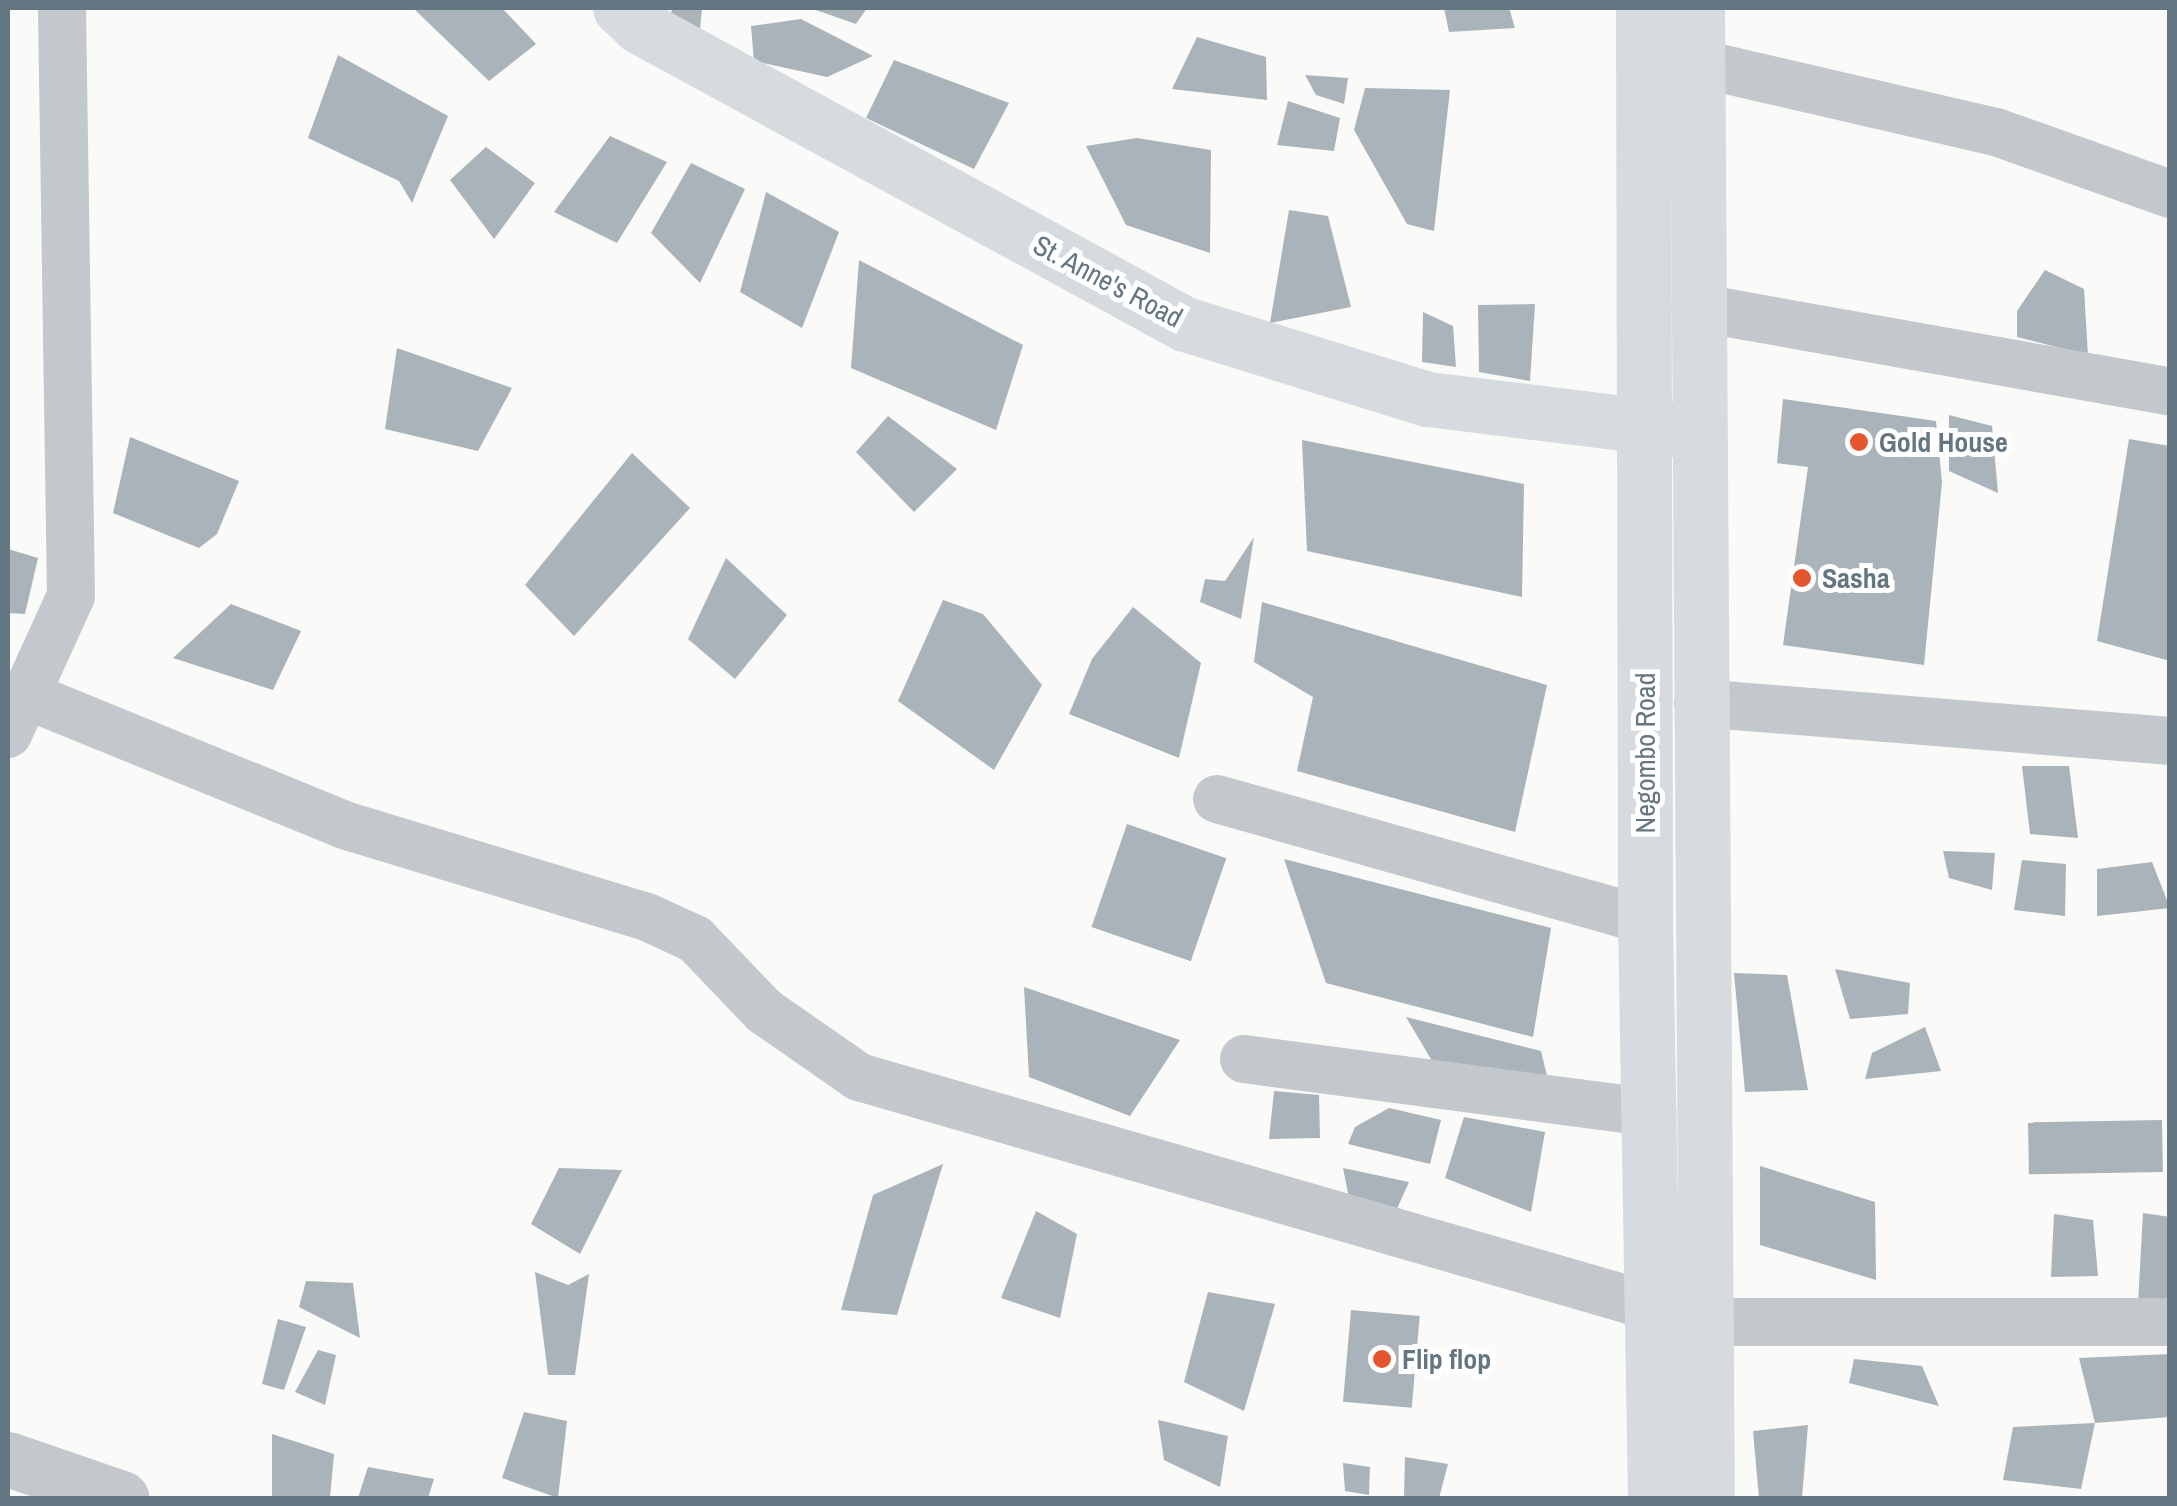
<!DOCTYPE html>
<style>
body{margin:0}
#map{position:relative;width:2177px;height:1506px;overflow:hidden;background:#fafaf8;font-family:"Archivo Narrow",sans-serif}
div>[style]{position:absolute}
[style*='--x']{left:calc(var(--x)*1px);top:calc(var(--y)*1px);width:calc(var(--w)*1px);rotate:calc(var(--a)*1deg)}
.building>*{inset:0;background:#aab3b9;transform-origin:0 0}
.minor>*{height:48px;margin:-24px;padding:0 24px;transform-origin:24px;border-radius:24px;background:#c3c8cc}
.tertiary>*{height:55px;margin:-27.5px;padding:0 27.5px;transform-origin:27.5px;border-radius:27.5px;background:#c3c8cc}
.primary>*{height:55px;margin:-27.5px;padding:0 27.5px;transform-origin:27.5px;border-radius:27.5px;background:#d6dbdf}
.trunk>*{height:55px;margin:-27.5px;padding:0 27.5px;transform-origin:27.5px;border-radius:27.5px;background:#d6dbdf}
.dots>*{width:28px;height:28px;translate:-50% -50%;box-sizing:border-box;border:5px solid #fff;border-radius:50%}
span{translate:-50% -50%;white-space:nowrap;text-align:center;line-height:1.15;-webkit-text-stroke:10px #fff;paint-order:stroke}
.street-label{font-size:28px;color:#657683}
.poi-label{font-size:28px;color:#657683;font-weight:700}
.left{translate:0 -50%;text-align:left}
.frame{position:absolute;inset:0;border:10px solid #657683;pointer-events:none}
</style>
<div id="map">
<div class="building">
<div style="clip-path:polygon(413px 8px,502px 8px,536px 44px,489px 81px)"></div>
<div style="clip-path:polygon(672px 8px,702px 8px,700px 30px,670px 20px)"></div>
<div style="clip-path:polygon(810px 8px,867px 8px,856px 24px)"></div>
<div style="clip-path:polygon(1444px 8px,1509px 8px,1515px 28px,1449px 32px)"></div>
<div style="clip-path:polygon(801px 19px,873px 56px,827px 77px,754px 61px,751px 26px)"></div>
<div style="clip-path:polygon(1197px 37px,1266px 57px,1267px 100px,1172px 89px)"></div>
<div style="clip-path:polygon(338px 55px,448px 116px,412px 203px,399px 181px,308px 138px)"></div>
<div style="clip-path:polygon(894px 60px,1009px 103px,974px 169px,866px 118px)"></div>
<div style="clip-path:polygon(1305px 75px,1348px 78px,1344px 104px,1316px 95px)"></div>
<div style="clip-path:polygon(1365px 88px,1450px 90px,1434px 231px,1407px 224px,1354px 130px)"></div>
<div style="clip-path:polygon(1288px 101px,1340px 118px,1334px 151px,1277px 145px)"></div>
<div style="clip-path:polygon(610px 136px,667px 162px,617px 243px,554px 212px)"></div>
<div style="clip-path:polygon(1137px 138px,1211px 150px,1210px 253px,1126px 225px,1086px 146px)"></div>
<div style="clip-path:polygon(486px 147px,535px 183px,494px 239px,450px 180px)"></div>
<div style="clip-path:polygon(691px 163px,745px 189px,700px 283px,651px 233px)"></div>
<div style="clip-path:polygon(766px 192px,839px 232px,802px 328px,740px 292px)"></div>
<div style="clip-path:polygon(1289px 210px,1328px 216px,1351px 307px,1270px 323px)"></div>
<div style="clip-path:polygon(859px 260px,1023px 345px,996px 430px,851px 368px)"></div>
<div style="clip-path:polygon(2045px 270px,2084px 289px,2088px 355px,2017px 337px,2017px 311px)"></div>
<div style="clip-path:polygon(1535px 304px,1530px 381px,1479px 372px,1478px 305px)"></div>
<div style="clip-path:polygon(1423px 312px,1453px 326px,1456px 367px,1422px 362px)"></div>
<div style="clip-path:polygon(397px 348px,512px 388px,478px 451px,385px 429px)"></div>
<div style="clip-path:polygon(1783px 399px,1936px 421px,1942px 482px,1924px 665px,1783px 645px,1808px 467px,1777px 463px)"></div>
<div style="clip-path:polygon(1949px 415px,1992px 426px,1998px 493px,1949px 471px)"></div>
<div style="clip-path:polygon(888px 416px,957px 469px,914px 512px,856px 452px)"></div>
<div style="clip-path:polygon(130px 437px,239px 481px,217px 534px,199px 548px,113px 513px)"></div>
<div style="clip-path:polygon(2129px 439px,2170px 446px,2170px 661px,2097px 641px)"></div>
<div style="clip-path:polygon(1302px 440px,1524px 484px,1522px 597px,1307px 551px)"></div>
<div style="clip-path:polygon(632px 453px,690px 508px,574px 636px,525px 585px)"></div>
<div style="clip-path:polygon(1254px 537px,1241px 619px,1200px 602px,1205px 579px,1225px 581px)"></div>
<div style="clip-path:polygon(8px 549px,38px 558px,25px 614px,8px 613px)"></div>
<div style="clip-path:polygon(726px 558px,787px 615px,735px 679px,688px 639px)"></div>
<div style="clip-path:polygon(943px 600px,983px 614px,1042px 685px,994px 770px,898px 701px)"></div>
<div style="clip-path:polygon(1262px 602px,1547px 685px,1515px 832px,1297px 771px,1313px 697px,1254px 662px)"></div>
<div style="clip-path:polygon(231px 604px,301px 631px,273px 690px,173px 658px)"></div>
<div style="clip-path:polygon(1133px 607px,1201px 663px,1179px 758px,1069px 714px,1092px 659px)"></div>
<div style="clip-path:polygon(2022px 766px,2069px 766px,2078px 838px,2030px 834px)"></div>
<div style="left:1127px;top:824px;width:105px;height:109px;rotate:19deg"></div>
<div style="clip-path:polygon(1943px 851px,1995px 853px,1992px 890px,1949px 878px)"></div>
<div style="clip-path:polygon(1284px 859px,1551px 928px,1533px 1037px,1326px 983px)"></div>
<div style="clip-path:polygon(2022px 860px,2066px 864px,2065px 916px,2014px 910px)"></div>
<div style="clip-path:polygon(2152px 862px,2170px 908px,2097px 916px,2097px 869px)"></div>
<div style="clip-path:polygon(1835px 969px,1910px 983px,1908px 1014px,1850px 1019px)"></div>
<div style="clip-path:polygon(1734px 973px,1787px 975px,1808px 1090px,1745px 1092px)"></div>
<div style="clip-path:polygon(1024px 987px,1180px 1040px,1130px 1116px,1029px 1077px)"></div>
<div style="clip-path:polygon(1406px 1017px,1541px 1051px,1548px 1080px,1435px 1066px)"></div>
<div style="clip-path:polygon(1925px 1027px,1941px 1071px,1865px 1079px,1872px 1053px)"></div>
<div style="clip-path:polygon(1274px 1091px,1319px 1095px,1320px 1138px,1269px 1139px)"></div>
<div style="clip-path:polygon(1389px 1108px,1441px 1120px,1430px 1164px,1348px 1144px,1355px 1127px)"></div>
<div style="clip-path:polygon(1464px 1117px,1545px 1132px,1531px 1212px,1445px 1178px)"></div>
<div style="left:2162px;top:1120px;width:52px;height:134px;rotate:89deg"></div>
<div style="clip-path:polygon(943px 1164px,897px 1315px,841px 1310px,873px 1195px)"></div>
<div style="clip-path:polygon(1760px 1166px,1875px 1202px,1876px 1280px,1760px 1245px)"></div>
<div style="clip-path:polygon(559px 1168px,622px 1170px,580px 1254px,531px 1224px)"></div>
<div style="clip-path:polygon(1343px 1168px,1409px 1182px,1395px 1213px,1349px 1198px)"></div>
<div style="clip-path:polygon(1036px 1211px,1077px 1234px,1060px 1318px,1001px 1298px)"></div>
<div style="clip-path:polygon(2143px 1213px,2170px 1217px,2170px 1303px,2138px 1304px)"></div>
<div style="clip-path:polygon(2054px 1214px,2093px 1220px,2098px 1276px,2051px 1277px)"></div>
<div style="clip-path:polygon(535px 1272px,568px 1285px,589px 1274px,575px 1375px,548px 1375px)"></div>
<div style="clip-path:polygon(306px 1281px,353px 1283px,360px 1338px,299px 1307px)"></div>
<div style="clip-path:polygon(1208px 1292px,1275px 1304px,1244px 1411px,1184px 1382px)"></div>
<div style="left:1351px;top:1310px;width:69px;height:92px;rotate:5deg"></div>
<div style="clip-path:polygon(278px 1319px,306px 1327px,284px 1390px,262px 1384px)"></div>
<div style="clip-path:polygon(318px 1350px,336px 1355px,325px 1405px,295px 1392px)"></div>
<div style="clip-path:polygon(2170px 1354px,2170px 1417px,2095px 1423px,2079px 1358px)"></div>
<div style="clip-path:polygon(1854px 1359px,1922px 1366px,1939px 1406px,1849px 1383px)"></div>
<div style="clip-path:polygon(524px 1412px,567px 1421px,558px 1498px,502px 1478px)"></div>
<div style="clip-path:polygon(1158px 1420px,1228px 1436px,1220px 1487px,1164px 1460px)"></div>
<div style="clip-path:polygon(2095px 1423px,2081px 1489px,2003px 1480px,2013px 1427px)"></div>
<div style="clip-path:polygon(1808px 1425px,1802px 1498px,1759px 1498px,1753px 1431px)"></div>
<div style="clip-path:polygon(272px 1434px,334px 1454px,330px 1498px,272px 1498px)"></div>
<div style="clip-path:polygon(1405px 1457px,1448px 1464px,1439px 1498px,1404px 1498px)"></div>
<div style="clip-path:polygon(1343px 1463px,1370px 1467px,1369px 1495px,1345px 1491px)"></div>
<div style="clip-path:polygon(368px 1467px,434px 1479px,428px 1498px,358px 1498px)"></div>
</div>
<div class="minor">
<div style="--x:1697;--y:63;--w:307;--a:13"></div>
<div style="--x:1996;--y:132;--w:185;--a:19.6"></div>
<div style="--x:1695;--y:307;--w:483;--a:10.1"></div>
<div style="--x:26;--y:695;--w:344;--a:22.2"></div>
<div style="--x:344;--y:825;--w:317;--a:16.9"></div>
<div style="--x:647;--y:917;--w:53;--a:24.6"></div>
<div style="--x:695;--y:939;--w:100;--a:46.2"></div>
<div style="--x:764;--y:1011;--w:116;--a:34.8"></div>
<div style="--x:859;--y:1077;--w:828;--a:16.14"></div>
<div style="--x:1698;--y:703;--w:474;--a:4.6"></div>
<div style="--x:8;--y:734;--w:152;--a:-65.5"></div>
<div style="--x:71;--y:596;--w:588;--a:-90.88"></div>
<div style="--x:1217;--y:799;--w:445;--a:15.8"></div>
<div style="--x:1244;--y:1059;--w:412;--a:7.5"></div>
<div style="--x:1707;--y:1322;--w:463;--a:0"></div>
</div>
<div class="tertiary">
<div style="--x:8;--y:1459;--w:120;--a:19"></div>
</div>
<div class="primary">
<div style="--x:620;--y:8;--w:26;--a:43"></div>
<div style="--x:639;--y:26;--w:622;--a:28.63"></div>
<div style="--x:1185;--y:324;--w:254;--a:17.2"></div>
<div style="--x:1428;--y:399;--w:264;--a:7"></div>
</div>
<div class="trunk">
<div style="--x:1643;--y:8;--w:912;--a:89.87"></div>
<div style="--x:1645;--y:920;--w:578;--a:89.01"></div>
<div style="--x:1697;--y:8;--w:1490;--a:89.62"></div>
</div>
<div class="dots">
<div style="left:1859px;top:442px;background:#e4572e"></div>
<div style="left:1802px;top:578px;background:#e4572e"></div>
<div style="left:1382px;top:1359px;background:#e4572e"></div>
</div>
<div class="street-label">
<span style="left:1108px;top:281px;rotate:28deg">St. Anne's Road</span>
<span style="left:1645px;top:753px;rotate:-90deg">Negombo Road</span>
</div>
<div class="poi-label">
<span class="left" style="left:1879px;top:442px">Gold House</span>
<span class="left" style="left:1822px;top:578px">Sasha</span>
<span class="left" style="left:1402px;top:1359px">Flip flop</span>
</div>
<div class="frame"></div>
</div>
